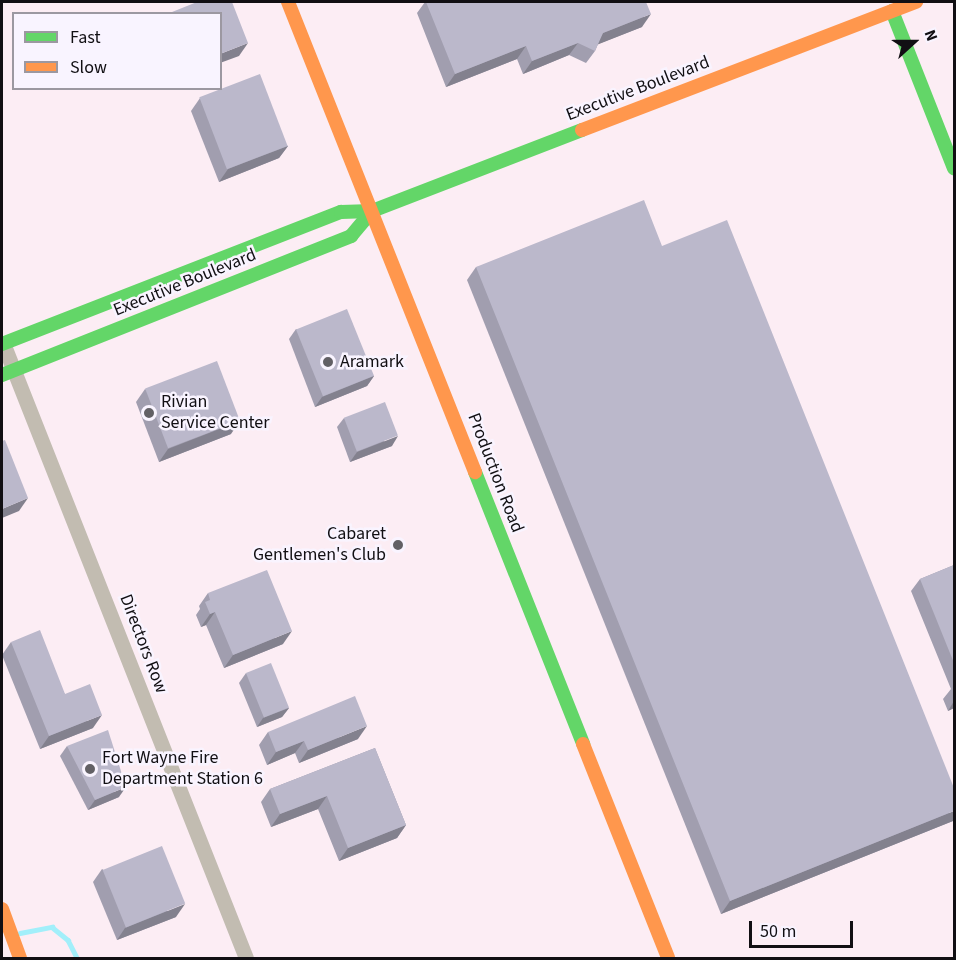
<!DOCTYPE html>
<style>
body{margin:0}
#map{position:relative;width:956px;height:960px;overflow:hidden;background:#f9f7fc;font-family:"Source Sans 3",sans-serif}
div>[style]{position:absolute}
[style*='--x']{left:calc(var(--x)*1px);top:calc(var(--y)*1px);width:calc(var(--w)*1px);rotate:calc(var(--a)*1deg)}
.commercial>*{inset:0;background:#fcedf4}
.stream>*{height:4.5px;margin:-2.25px;padding:0 2.25px;transform-origin:2.25px;border-radius:2.25px;background:#a2effa}
.street>*{height:15px;margin:-7.5px;padding:0 7.5px;transform-origin:7.5px;border-radius:7.5px;background:#c2bcb1}
.fast>*{height:14px;margin:-7px;padding:0 7px;transform-origin:7px;border-radius:7px;background:#63d668}
.slow>*{height:14px;margin:-7px;padding:0 7px;transform-origin:7px;border-radius:7px;background:#ff974d}
.wall>*{inset:0;background:#a19eaf}
.shaded-wall>*{inset:0;background:#83818e}
.building>*{inset:0;background:#bbb8cb;transform-origin:0 0}
.dots>*{width:16px;height:16px;translate:-50% -50%;box-sizing:border-box;border:3px solid #f9f4ff;border-radius:50%}
span{translate:-50% -50%;white-space:nowrap;text-align:center;line-height:1.15;-webkit-text-stroke:5px #f9f4ff;paint-order:stroke}
.street-label{font-size:18px;color:#110f13}
.poi-label{font-size:18px;color:#110f13}
.left{translate:0 -50%;text-align:left}
.right{translate:-100% -50%;text-align:right}
.frame{position:absolute;inset:0;border:3px solid #110f13;pointer-events:none}
.legend{position:absolute;left:12px;top:12px;width:210px;height:78px;box-sizing:border-box;background:#f9f4ff;border:2px solid #9c98a1;margin:0;padding:8px 10px;list-style:none;font-size:18px;color:#110f13}
.legend li{display:flex;align-items:center;gap:12px;height:30px}
.legend b{width:30px;border:2px solid #9c98a1}
.north{position:absolute;left:884px;top:12px;width:60px;height:60px;-webkit-text-stroke:4px #f9f4ff;paint-order:stroke;rotate:69deg;font-size:16px;font-weight:700;line-height:24px;text-align:center;color:#110f13}
.north::after{content:'';display:block;margin:auto;width:21px;height:27px;background:#110f13;clip-path:polygon(50% 0,100% 100%,50% 72%,0 100%)}
.scale{position:absolute;left:749px;top:921px;width:104px;height:27px;box-sizing:border-box;border:3px solid #110f13;border-top:0;padding-left:8px;font-size:18px;line-height:21px;white-space:nowrap;color:#110f13;-webkit-text-stroke:4px #f9f4ff;paint-order:stroke}
</style>
<div id="map">
<div class="commercial">
<div style="clip-path:polygon(evenodd,2px 2px,954px 2px,954px 958px,2px 958px,2px 2px,14px 14px,220px 14px,220px 88px,14px 88px,14px 14px)"></div>
</div>
<div class="stream">
<div style="--x:20;--y:933;--w:33;--a:-11"></div>
<div style="--x:52;--y:927;--w:21;--a:39"></div>
<div style="--x:68;--y:940;--w:20;--a:63"></div>
</div>
<div class="street">
<div style="--x:3;--y:343;--w:661;--a:68.44"></div>
</div>
<div class="fast">
<div style="--x:892;--y:11;--w:169;--a:68.5"></div>
<div style="--x:2;--y:344;--w:364;--a:-21.3"></div>
<div style="--x:341;--y:212;--w:31;--a:-2"></div>
<div style="--x:372;--y:211;--w:225;--a:-21.1"></div>
<div style="--x:2;--y:375;--w:376;--a:-21.7"></div>
<div style="--x:351;--y:236;--w:33;--a:-50"></div>
<div style="--x:475;--y:472;--w:293;--a:68.3"></div>
</div>
<div class="slow">
<div style="--x:288;--y:2;--w:506;--a:68.3"></div>
<div style="--x:582;--y:130;--w:358;--a:-21"></div>
<div style="--x:583;--y:744;--w:230;--a:68.3"></div>
<div style="--x:2;--y:909;--w:52;--a:69.8"></div>
</div>
<div class="wall">
<div style="clip-path:polygon(425px 2px,646px 2px,642px 27px,598px 44px,595px 51px,586px 63px,569px 55px,523px 74px,517px 59px,446px 87px,417px 13px)"></div>
<div style="clip-path:polygon(200px 98px,288px 146px,279px 158px,219px 182px,191px 111px)"></div>
<div style="clip-path:polygon(662px 246px,953px 821px,721px 914px,467px 280px,476px 267px)"></div>
<div style="clip-path:polygon(296px 329px,374px 376px,367px 386px,315px 407px,289px 339px)"></div>
<div style="clip-path:polygon(145px 389px,231px 434px,159px 462px,136px 402px)"></div>
<div style="clip-path:polygon(344px 418px,392px 446px,350px 462px,337px 427px)"></div>
<div style="clip-path:polygon(954px 565px,954px 708px,948px 711px,943px 699px,951px 689px,911px 591px,920px 579px)"></div>
<div style="clip-path:polygon(208px 593px,283px 644px,224px 668px,206px 625px,201px 627px,196px 615px,200px 609px,199px 606px)"></div>
<div style="clip-path:polygon(11px 642px,65px 694px,93px 728px,40px 749px,2px 655px)"></div>
<div style="clip-path:polygon(246px 673px,289px 708px,282px 717px,257px 727px,239px 683px)"></div>
<div style="clip-path:polygon(268px 732px,358px 739px,299px 763px,295px 753px,267px 765px,259px 745px)"></div>
<div style="clip-path:polygon(67px 746px,119px 797px,88px 810px,60px 756px)"></div>
<div style="clip-path:polygon(375px 748px,406px 825px,397px 838px,339px 861px,318px 809px,271px 827px,261px 802px,270px 789px)"></div>
<div style="clip-path:polygon(102px 869px,176px 917px,117px 940px,93px 882px)"></div>
</div>
<div class="shaded-wall">
<div style="clip-path:polygon(651px 14px,642px 27px,594px 46px,603px 33px)"></div>
<div style="clip-path:polygon(248px 43px,239px 56px,220px 63px,220px 54px)"></div>
<div style="clip-path:polygon(578px 43px,569px 55px,523px 74px,532px 61px)"></div>
<div style="clip-path:polygon(526px 46px,517px 59px,446px 87px,455px 74px)"></div>
<div style="clip-path:polygon(288px 146px,279px 158px,219px 182px,228px 169px)"></div>
<div style="clip-path:polygon(374px 376px,367px 386px,315px 407px,322px 397px)"></div>
<div style="clip-path:polygon(240px 421px,231px 434px,159px 462px,168px 449px)"></div>
<div style="clip-path:polygon(398px 436px,392px 446px,350px 462px,357px 452px)"></div>
<div style="clip-path:polygon(28px 498px,19px 511px,2px 518px,2px 509px)"></div>
<div style="clip-path:polygon(215px 612px,206px 625px,201px 627px,210px 614px)"></div>
<div style="clip-path:polygon(292px 631px,283px 644px,224px 668px,233px 655px)"></div>
<div style="clip-path:polygon(954px 701px,954px 708px,948px 711px)"></div>
<div style="clip-path:polygon(289px 708px,282px 717px,257px 727px,263px 718px)"></div>
<div style="clip-path:polygon(102px 715px,93px 728px,40px 749px,49px 736px)"></div>
<div style="clip-path:polygon(367px 726px,358px 739px,299px 763px,308px 750px)"></div>
<div style="clip-path:polygon(304px 741px,295px 753px,267px 765px,276px 752px)"></div>
<div style="clip-path:polygon(126px 787px,119px 797px,88px 810px,95px 800px)"></div>
<div style="clip-path:polygon(327px 796px,318px 809px,271px 827px,280px 814px)"></div>
<div style="clip-path:polygon(954px 811px,954px 819px,953px 821px,721px 914px,730px 901px)"></div>
<div style="clip-path:polygon(406px 825px,397px 838px,339px 861px,348px 848px)"></div>
<div style="clip-path:polygon(185px 904px,176px 917px,117px 940px,125px 928px)"></div>
</div>
<div class="building">
<div style="clip-path:polygon(197px 2px,232px 2px,248px 43px,220px 54px,220px 14px,167px 14px)"></div>
<div style="clip-path:polygon(426px 2px,646px 2px,651px 14px,603px 33px,595px 51px,578px 43px,532px 61px,526px 46px,455px 74px)"></div>
<div style="left:260px;top:74px;width:77px;height:65px;rotate:69deg"></div>
<div style="clip-path:polygon(644px 200px,662px 246px,727px 220px,954px 788px,954px 811px,730px 901px,476px 267px)"></div>
<div style="left:347px;top:309px;width:72px;height:55px;rotate:68deg"></div>
<div style="left:217px;top:361px;width:64px;height:77px;rotate:69deg"></div>
<div style="left:385px;top:402px;width:36px;height:44px;rotate:69deg"></div>
<div style="clip-path:polygon(5px 440px,28px 498px,2px 509px,2px 441px)"></div>
<div style="clip-path:polygon(954px 565px,954px 663px,920px 579px)"></div>
<div style="clip-path:polygon(267px 570px,292px 631px,233px 655px,215px 612px,210px 614px,205px 602px,210px 600px,208px 593px)"></div>
<div style="clip-path:polygon(40px 630px,65px 694px,90px 684px,102px 715px,49px 736px,11px 642px)"></div>
<div style="left:271px;top:663px;width:48px;height:27px;rotate:68deg"></div>
<div style="clip-path:polygon(355px 696px,367px 726px,308px 750px,304px 741px,276px 752px,268px 732px)"></div>
<div style="clip-path:polygon(108px 730px,126px 787px,95px 800px,67px 746px)"></div>
<div style="clip-path:polygon(375px 748px,406px 825px,348px 848px,327px 796px,280px 814px,270px 789px)"></div>
<div style="left:162px;top:846px;width:62px;height:64px;rotate:68deg"></div>
</div>
<div class="dots">
<div style="left:328px;top:362px;background:#626065"></div>
<div style="left:149px;top:413px;background:#626065"></div>
<div style="left:398px;top:545px;background:#626065"></div>
<div style="left:90px;top:769px;background:#626065"></div>
</div>
<div class="street-label">
<span style="left:638px;top:89px;rotate:-21deg">Executive Boulevard</span>
<span style="left:185px;top:283px;rotate:-22deg">Executive Boulevard</span>
<span style="left:495px;top:473px;rotate:69deg">Production Road</span>
<span style="left:143px;top:644px;rotate:69deg">Directors Row</span>
</div>
<div class="poi-label">
<span class="left" style="left:340px;top:362px">Aramark</span>
<span class="left" style="left:161px;top:413px">Rivian<br>Service Center</span>
<span class="right" style="left:386px;top:545px">Cabaret<br>Gentlemen's Club</span>
<span class="left" style="left:102px;top:769px">Fort Wayne Fire<br>Department Station 6</span>
</div>
<div class="frame"></div>
<ul class="legend">
<li><b style="height:8px;background:#63d668"></b>Fast</li>
<li><b style="height:8px;background:#ff974d"></b>Slow</li>
</ul>
<div class="north">N</div>
<div class="scale">50 m</div>
</div>
